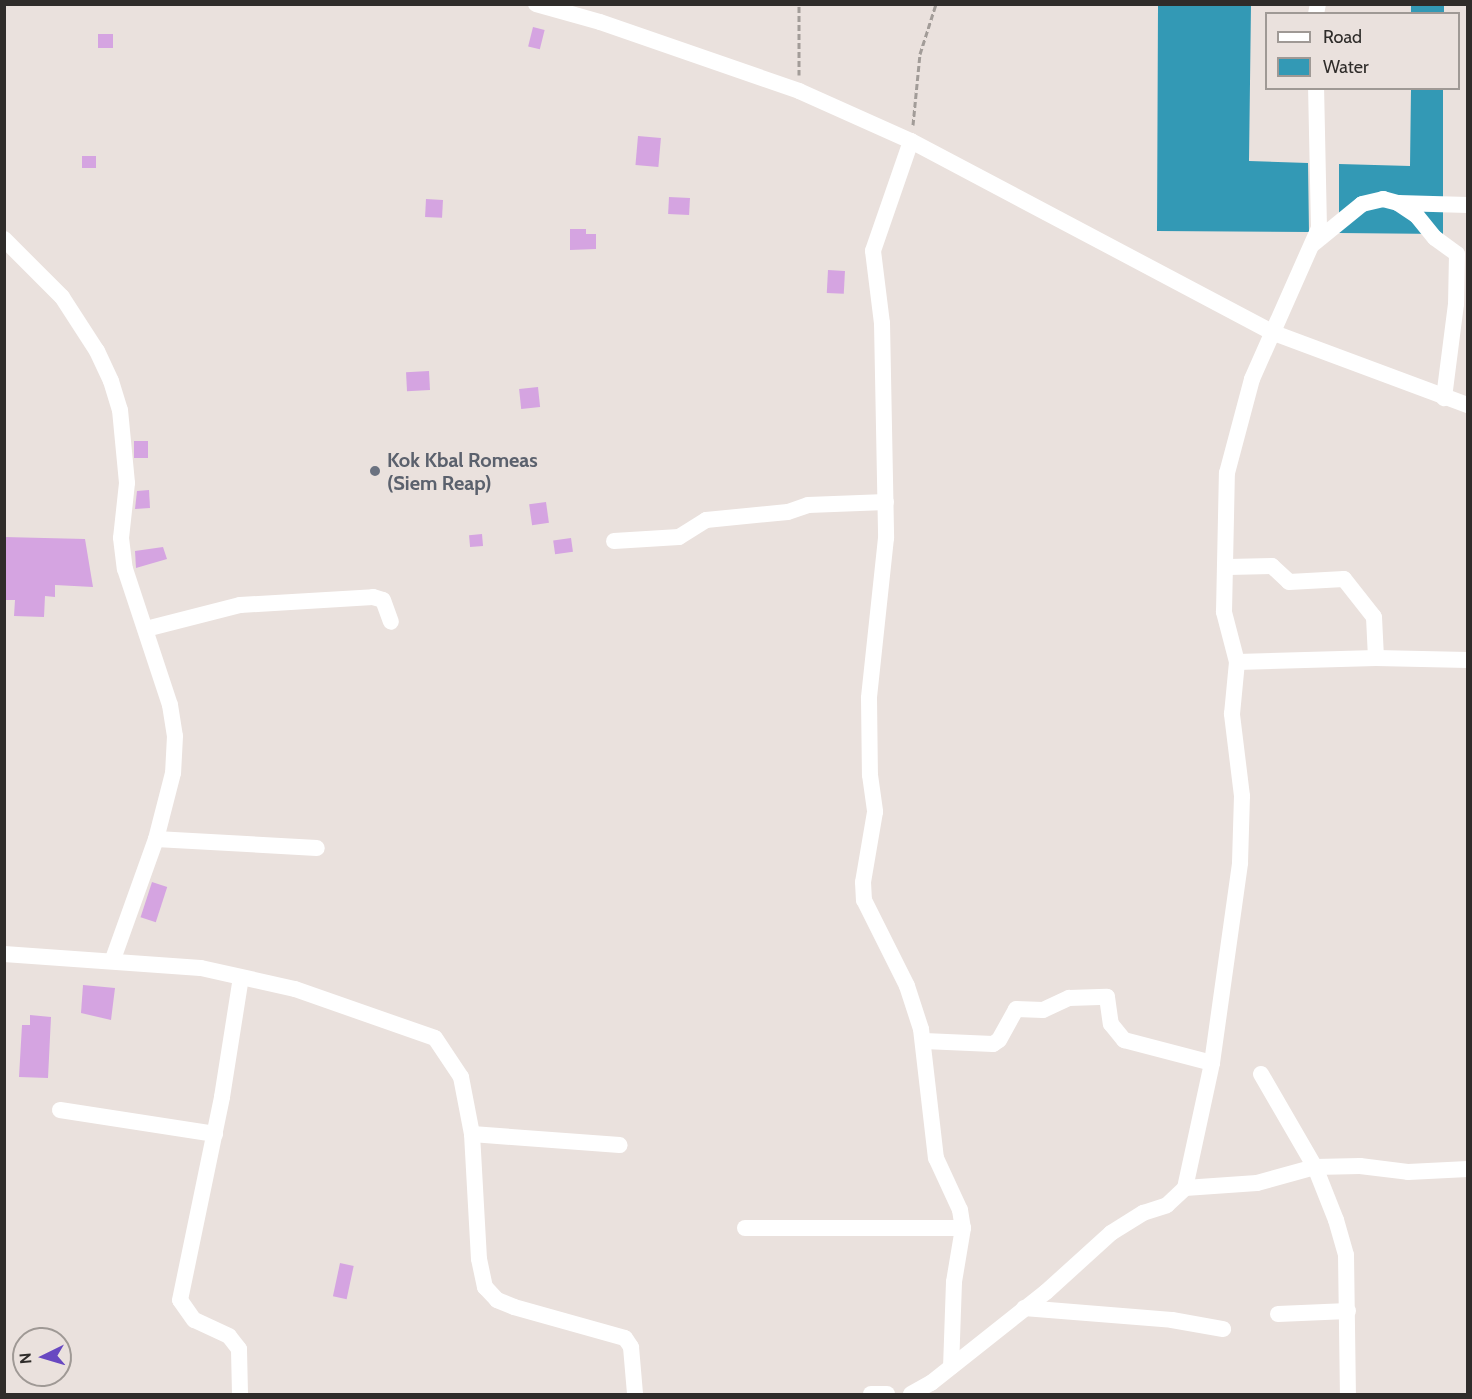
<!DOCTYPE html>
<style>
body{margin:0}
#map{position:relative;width:1472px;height:1399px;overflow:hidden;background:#eae1dd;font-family:Cabin,sans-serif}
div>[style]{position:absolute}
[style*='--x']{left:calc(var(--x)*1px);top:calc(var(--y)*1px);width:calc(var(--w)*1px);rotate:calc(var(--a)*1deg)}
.water>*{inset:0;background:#3399b5;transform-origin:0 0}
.building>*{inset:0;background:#d5a4e1;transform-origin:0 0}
.path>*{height:3px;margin-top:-1.5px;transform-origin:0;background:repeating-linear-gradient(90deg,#a29c98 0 6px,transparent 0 9px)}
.street>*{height:16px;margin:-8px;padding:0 8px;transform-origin:8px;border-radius:8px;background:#fff}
.dots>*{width:16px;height:16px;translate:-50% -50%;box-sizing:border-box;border:3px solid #eae1dd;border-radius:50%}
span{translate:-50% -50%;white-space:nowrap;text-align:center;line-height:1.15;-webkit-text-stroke:5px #eae1dd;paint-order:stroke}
.worship-label{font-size:20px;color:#5b616d;font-weight:700}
.left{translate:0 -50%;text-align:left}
.frame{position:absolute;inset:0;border:6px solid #2f2c2a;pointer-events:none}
.legend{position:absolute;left:1265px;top:12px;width:195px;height:78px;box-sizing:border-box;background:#eae1dd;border:2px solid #9f9995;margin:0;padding:8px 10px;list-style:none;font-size:18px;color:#2f2c2a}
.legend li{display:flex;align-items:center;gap:12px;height:30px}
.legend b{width:30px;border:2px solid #9f9995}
.north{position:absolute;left:12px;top:1327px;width:60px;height:60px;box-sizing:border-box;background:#eae1dd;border:2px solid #9f9995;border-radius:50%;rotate:265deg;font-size:16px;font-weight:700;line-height:24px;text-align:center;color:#2f2c2a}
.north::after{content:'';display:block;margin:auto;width:21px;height:27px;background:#6848c1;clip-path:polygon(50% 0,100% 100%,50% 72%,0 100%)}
</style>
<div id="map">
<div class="water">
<div style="clip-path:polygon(1158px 5px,1251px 5px,1249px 161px,1308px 163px,1309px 232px,1157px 231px)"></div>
<div style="left:1411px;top:5px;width:33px;height:8px"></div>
<div style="clip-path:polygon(1411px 89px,1443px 89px,1443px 234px,1339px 233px,1339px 164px,1410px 166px)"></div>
</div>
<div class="building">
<div style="left:533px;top:27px;width:12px;height:20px;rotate:14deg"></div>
<div style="left:98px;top:34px;width:15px;height:14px"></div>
<div style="left:638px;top:136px;width:23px;height:29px;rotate:5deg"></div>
<div style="left:82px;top:156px;width:14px;height:12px"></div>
<div style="left:669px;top:197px;width:21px;height:17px;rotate:3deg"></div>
<div style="left:426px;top:199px;width:17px;height:18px;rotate:3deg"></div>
<div style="clip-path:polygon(570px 229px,586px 229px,586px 234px,596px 234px,596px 249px,570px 250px)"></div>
<div style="left:828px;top:270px;width:17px;height:23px;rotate:3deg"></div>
<div style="left:429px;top:371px;width:19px;height:23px;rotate:87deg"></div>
<div style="left:538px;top:387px;width:20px;height:19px;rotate:84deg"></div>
<div style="left:134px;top:441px;width:14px;height:17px"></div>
<div style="clip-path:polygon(149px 490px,150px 508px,135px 509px,137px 491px)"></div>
<div style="left:546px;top:502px;width:21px;height:17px;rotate:82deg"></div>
<div style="left:482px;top:534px;width:12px;height:13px;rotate:85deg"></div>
<div style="clip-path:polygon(4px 537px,85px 539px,93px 587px,55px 585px,55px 597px,45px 596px,44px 617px,14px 616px,15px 600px,4px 600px)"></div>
<div style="left:571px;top:538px;width:14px;height:18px;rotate:82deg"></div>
<div style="clip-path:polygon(163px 547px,167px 559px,136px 568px,135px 551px)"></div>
<div style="left:152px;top:882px;width:16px;height:37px;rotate:18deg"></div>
<div style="clip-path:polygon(83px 985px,115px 988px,111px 1020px,81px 1013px)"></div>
<div style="clip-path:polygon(30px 1015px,51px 1017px,48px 1078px,19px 1077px,22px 1025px,30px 1025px)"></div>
<div style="left:340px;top:1263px;width:14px;height:34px;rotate:12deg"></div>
</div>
<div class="path">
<div style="--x:799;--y:75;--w:71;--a:-90"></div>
<div style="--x:913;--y:125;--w:71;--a:-84.4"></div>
<div style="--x:920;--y:54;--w:52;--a:-72.3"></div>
</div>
<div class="street">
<div style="--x:536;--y:4;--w:66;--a:15.7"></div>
<div style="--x:600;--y:22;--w:211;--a:19.1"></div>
<div style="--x:799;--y:91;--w:123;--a:24.1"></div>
<div style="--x:911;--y:141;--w:411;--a:27.9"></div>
<div style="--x:1274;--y:333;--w:207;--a:20.4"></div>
<div style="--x:1316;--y:14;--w:10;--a:-79"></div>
<div style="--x:911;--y:141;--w:116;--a:109.1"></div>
<div style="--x:873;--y:251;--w:73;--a:82.9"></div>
<div style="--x:882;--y:323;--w:215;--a:88.9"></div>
<div style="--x:886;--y:538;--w:161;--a:96.1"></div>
<div style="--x:869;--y:698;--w:77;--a:89.3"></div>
<div style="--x:870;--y:775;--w:37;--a:82"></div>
<div style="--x:875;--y:812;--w:71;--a:99.7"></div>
<div style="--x:863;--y:882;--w:18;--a:87"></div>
<div style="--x:864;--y:900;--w:96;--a:63.4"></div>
<div style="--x:907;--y:986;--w:45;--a:72"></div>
<div style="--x:921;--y:1029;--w:130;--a:83.4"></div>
<div style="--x:936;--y:1158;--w:57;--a:65.2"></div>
<div style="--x:960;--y:1210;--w:18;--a:81"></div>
<div style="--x:963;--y:1228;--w:55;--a:99.5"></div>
<div style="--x:954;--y:1282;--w:85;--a:92"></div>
<div style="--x:1398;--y:203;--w:70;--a:1.6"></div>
<div style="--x:4;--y:239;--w:82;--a:45"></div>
<div style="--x:62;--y:297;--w:64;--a:57.1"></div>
<div style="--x:97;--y:351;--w:33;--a:65"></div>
<div style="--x:111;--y:381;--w:30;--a:73"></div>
<div style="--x:120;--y:410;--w:73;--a:84.5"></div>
<div style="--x:127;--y:483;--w:55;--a:96.2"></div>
<div style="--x:121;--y:538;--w:31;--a:83"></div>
<div style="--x:125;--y:569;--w:143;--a:71.7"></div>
<div style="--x:170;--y:705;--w:31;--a:81"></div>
<div style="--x:175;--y:736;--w:37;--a:93"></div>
<div style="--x:173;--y:773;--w:68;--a:104.4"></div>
<div style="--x:156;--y:839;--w:127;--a:109.7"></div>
<div style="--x:1313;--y:244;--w:63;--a:-39.2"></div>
<div style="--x:1362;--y:204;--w:22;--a:-13"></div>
<div style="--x:1383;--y:199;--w:16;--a:15"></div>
<div style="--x:1398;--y:203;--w:23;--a:34"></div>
<div style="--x:1417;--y:216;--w:28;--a:51"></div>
<div style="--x:1435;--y:238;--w:27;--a:36"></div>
<div style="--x:1457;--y:254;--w:50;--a:91.1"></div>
<div style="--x:1456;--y:304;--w:95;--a:97.3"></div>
<div style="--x:614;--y:541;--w:65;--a:-3.5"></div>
<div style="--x:679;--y:537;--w:32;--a:-32"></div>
<div style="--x:706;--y:520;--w:82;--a:-5.6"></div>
<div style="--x:788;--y:512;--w:21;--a:-19"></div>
<div style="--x:808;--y:505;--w:78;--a:-2.2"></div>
<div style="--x:1228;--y:567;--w:44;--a:-1.3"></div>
<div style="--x:1272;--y:566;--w:23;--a:43"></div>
<div style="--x:1289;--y:582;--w:55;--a:-3.1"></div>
<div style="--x:1344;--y:579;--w:48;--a:51.7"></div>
<div style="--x:1374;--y:617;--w:41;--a:87.2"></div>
<div style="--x:1376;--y:658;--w:92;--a:1.2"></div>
<div style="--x:146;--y:629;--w:97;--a:-14.3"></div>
<div style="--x:240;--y:605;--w:133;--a:-3.4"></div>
<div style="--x:373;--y:597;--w:10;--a:17"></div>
<div style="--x:383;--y:600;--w:23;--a:70"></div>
<div style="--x:1237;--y:662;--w:139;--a:-1.6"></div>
<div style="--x:156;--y:839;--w:161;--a:3.2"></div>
<div style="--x:4;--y:954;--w:197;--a:4.1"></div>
<div style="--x:201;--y:968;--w:96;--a:12.6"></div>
<div style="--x:295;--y:989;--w:148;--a:19.3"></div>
<div style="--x:435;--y:1038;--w:47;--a:56.3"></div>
<div style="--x:461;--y:1077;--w:58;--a:79.1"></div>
<div style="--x:472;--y:1134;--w:125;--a:86.8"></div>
<div style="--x:479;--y:1259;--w:29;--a:78"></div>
<div style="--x:485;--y:1287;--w:18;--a:47"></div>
<div style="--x:497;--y:1300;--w:18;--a:22"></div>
<div style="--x:514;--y:1307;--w:115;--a:15.6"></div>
<div style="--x:625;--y:1338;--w:11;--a:56"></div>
<div style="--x:631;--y:1347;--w:47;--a:85.1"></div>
<div style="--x:924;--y:1041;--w:69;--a:2.5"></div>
<div style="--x:993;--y:1044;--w:7;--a:-34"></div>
<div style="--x:999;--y:1040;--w:35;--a:-61"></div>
<div style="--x:1016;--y:1009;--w:27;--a:2"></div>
<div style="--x:1043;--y:1010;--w:29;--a:-25"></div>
<div style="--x:1069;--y:998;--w:38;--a:-2"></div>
<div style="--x:1107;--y:997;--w:27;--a:82"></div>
<div style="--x:1111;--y:1024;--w:21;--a:51"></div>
<div style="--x:1124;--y:1040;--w:91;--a:14.6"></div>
<div style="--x:1261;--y:1074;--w:108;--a:59.9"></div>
<div style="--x:1315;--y:1167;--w:57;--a:68.4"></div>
<div style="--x:1336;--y:1220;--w:36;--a:74"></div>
<div style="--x:1346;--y:1255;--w:139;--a:89.2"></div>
<div style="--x:60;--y:1110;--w:157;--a:8.8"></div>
<div style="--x:472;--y:1134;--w:148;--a:4.3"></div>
<div style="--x:1185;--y:1188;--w:72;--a:-4"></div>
<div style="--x:1257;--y:1183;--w:60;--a:-15.4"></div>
<div style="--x:1315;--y:1167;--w:45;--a:-1.3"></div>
<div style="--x:1360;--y:1166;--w:48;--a:7.1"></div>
<div style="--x:1408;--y:1172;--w:60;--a:-2.9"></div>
<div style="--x:745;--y:1228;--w:218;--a:0"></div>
<div style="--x:1024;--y:1308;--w:148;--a:4.6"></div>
<div style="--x:1172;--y:1320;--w:52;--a:10"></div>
<div style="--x:1278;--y:1314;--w:70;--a:-2.5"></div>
<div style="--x:240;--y:1394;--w:45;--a:-91.3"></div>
<div style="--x:239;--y:1349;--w:16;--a:-128"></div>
<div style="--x:229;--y:1336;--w:38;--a:-155"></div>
<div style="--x:194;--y:1320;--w:24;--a:-125"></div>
<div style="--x:180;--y:1300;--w:207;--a:-78.3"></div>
<div style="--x:222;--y:1097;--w:121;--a:-81"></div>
<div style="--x:871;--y:1394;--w:16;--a:0"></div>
<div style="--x:911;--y:1394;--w:23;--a:-29"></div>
<div style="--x:931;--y:1383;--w:147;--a:-38.4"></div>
<div style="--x:1046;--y:1292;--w:88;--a:-42.2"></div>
<div style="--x:1111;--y:1233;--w:38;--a:-32"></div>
<div style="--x:1143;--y:1213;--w:25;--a:-18"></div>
<div style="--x:1167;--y:1205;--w:25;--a:-43"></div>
<div style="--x:1185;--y:1188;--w:128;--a:-77.8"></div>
<div style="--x:1212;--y:1063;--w:202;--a:-82"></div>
<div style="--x:1240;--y:863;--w:67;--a:-88.3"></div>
<div style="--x:1242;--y:796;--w:83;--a:-97"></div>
<div style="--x:1232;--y:714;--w:52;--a:-84.5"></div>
<div style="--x:1237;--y:662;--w:52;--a:-104.6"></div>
<div style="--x:1224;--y:612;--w:139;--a:-88.8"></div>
<div style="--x:1227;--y:473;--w:97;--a:-75.1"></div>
<div style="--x:1252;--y:379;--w:165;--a:-66.1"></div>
<div style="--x:1319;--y:228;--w:140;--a:-91.2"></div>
</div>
<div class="dots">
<div style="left:375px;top:471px;background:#6b7280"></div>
</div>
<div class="worship-label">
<span class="left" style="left:387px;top:472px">Kok Kbal Romeas<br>(Siem Reap)</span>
</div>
<div class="frame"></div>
<ul class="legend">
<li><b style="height:8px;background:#fff"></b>Road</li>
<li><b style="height:16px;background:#3399b5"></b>Water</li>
</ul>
<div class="north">N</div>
</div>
